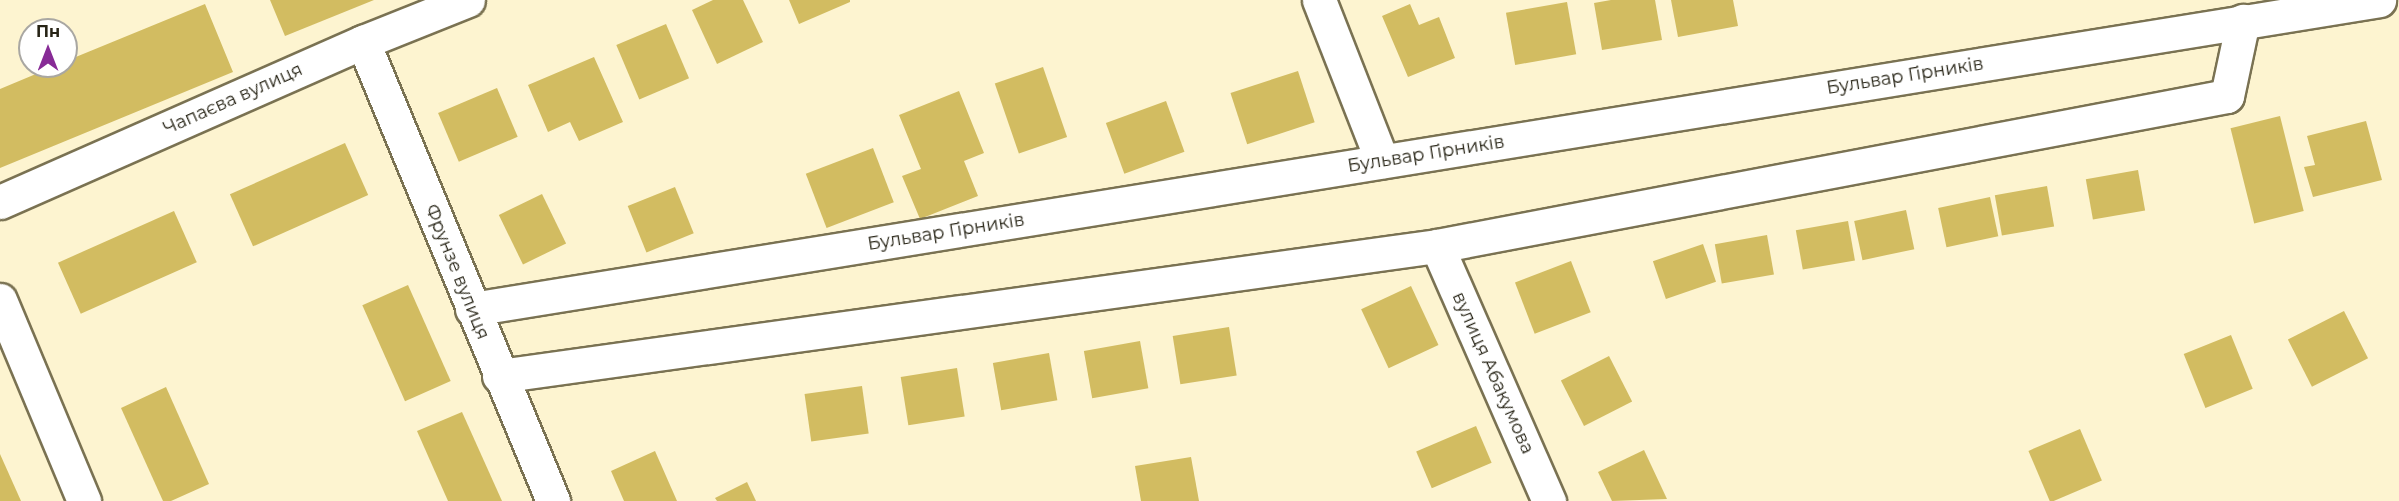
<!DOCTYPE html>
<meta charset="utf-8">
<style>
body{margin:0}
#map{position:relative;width:2399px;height:501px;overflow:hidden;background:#fdf4d0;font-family:Montserrat,sans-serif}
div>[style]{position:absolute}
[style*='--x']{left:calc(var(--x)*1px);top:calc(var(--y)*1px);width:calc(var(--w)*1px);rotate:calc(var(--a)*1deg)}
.building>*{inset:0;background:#d2bc61;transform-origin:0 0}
.roads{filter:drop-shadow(2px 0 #7a7252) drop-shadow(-2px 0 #7a7252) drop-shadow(0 2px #7a7252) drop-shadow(0 -2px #7a7252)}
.minor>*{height:33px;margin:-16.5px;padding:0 16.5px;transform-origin:16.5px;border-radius:16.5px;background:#fff}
span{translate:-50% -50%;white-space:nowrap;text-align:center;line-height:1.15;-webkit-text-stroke:5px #fff;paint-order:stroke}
.street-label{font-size:18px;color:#272416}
.north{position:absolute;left:18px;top:18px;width:60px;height:60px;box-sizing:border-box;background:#fff;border:2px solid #a9a7a2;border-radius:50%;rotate:0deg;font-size:16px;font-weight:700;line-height:24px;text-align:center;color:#272416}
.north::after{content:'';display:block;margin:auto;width:21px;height:27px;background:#872b96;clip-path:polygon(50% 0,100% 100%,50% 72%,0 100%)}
</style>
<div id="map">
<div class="building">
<div style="clip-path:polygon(270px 0,374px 0,285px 36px)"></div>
<div style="clip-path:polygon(713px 0,743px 0,763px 42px,717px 64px,692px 10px)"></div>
<div style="clip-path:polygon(789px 0,850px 0,850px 2px,799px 24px)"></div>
<div style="clip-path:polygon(1611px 0,1655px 0,1662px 40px,1602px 50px,1594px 3px)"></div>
<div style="clip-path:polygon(1671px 0,1733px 0,1738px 26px,1678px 37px)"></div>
<div style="left:1567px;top:2px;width:53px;height:62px;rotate:80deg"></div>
<div style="clip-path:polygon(205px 4px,233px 72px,0 168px,0 89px,55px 66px,66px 66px,66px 61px)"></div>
<div style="clip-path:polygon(1410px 4px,1419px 25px,1439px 17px,1455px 58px,1408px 77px,1382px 16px)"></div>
<div style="left:666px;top:24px;width:59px;height:54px;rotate:67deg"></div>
<div style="clip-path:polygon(594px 57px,623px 122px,579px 141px,570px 122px,548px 132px,528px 85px)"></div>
<div style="left:1043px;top:67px;width:74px;height:51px;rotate:71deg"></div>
<div style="left:1298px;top:71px;width:54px;height:71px;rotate:72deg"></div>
<div style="left:497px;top:88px;width:53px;height:64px;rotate:67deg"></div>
<div style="clip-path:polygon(959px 91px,984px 153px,964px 161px,978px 196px,920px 219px,902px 176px,921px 169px,899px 115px)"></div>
<div style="left:1166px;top:101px;width:54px;height:64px;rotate:70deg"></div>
<div style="left:2280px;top:116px;width:98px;height:51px;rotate:76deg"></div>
<div style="clip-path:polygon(2366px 121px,2382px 180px,2313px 197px,2304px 167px,2315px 165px,2307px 136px)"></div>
<div style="left:345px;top:143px;width:57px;height:126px;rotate:66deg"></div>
<div style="left:873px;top:148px;width:58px;height:72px;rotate:69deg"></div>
<div style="left:2138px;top:170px;width:41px;height:53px;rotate:80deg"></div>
<div style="left:2047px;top:186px;width:41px;height:53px;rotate:80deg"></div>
<div style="left:675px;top:187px;width:50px;height:51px;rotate:68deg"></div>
<div style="left:542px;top:194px;width:55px;height:48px;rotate:64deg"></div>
<div style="left:1990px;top:197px;width:40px;height:53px;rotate:78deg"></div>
<div style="left:1906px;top:210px;width:40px;height:53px;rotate:78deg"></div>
<div style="left:174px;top:211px;width:56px;height:127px;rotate:66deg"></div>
<div style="left:1848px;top:221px;width:40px;height:53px;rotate:80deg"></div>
<div style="left:1767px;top:235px;width:40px;height:53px;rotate:80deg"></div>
<div style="left:1703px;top:244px;width:40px;height:53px;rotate:71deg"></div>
<div style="left:1571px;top:261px;width:55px;height:60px;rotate:69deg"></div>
<div style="left:408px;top:285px;width:105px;height:50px;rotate:66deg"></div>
<div style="left:1411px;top:286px;width:65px;height:55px;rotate:65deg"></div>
<div style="left:2344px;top:311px;width:53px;height:63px;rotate:63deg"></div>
<div style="left:1229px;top:327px;width:49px;height:57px;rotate:81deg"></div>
<div style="left:2231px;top:335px;width:58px;height:51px;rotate:68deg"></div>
<div style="left:1140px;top:341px;width:48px;height:57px;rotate:80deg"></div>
<div style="left:1049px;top:353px;width:48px;height:57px;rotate:80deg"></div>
<div style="left:1609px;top:356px;width:51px;height:54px;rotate:63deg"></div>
<div style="left:957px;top:368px;width:49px;height:57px;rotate:81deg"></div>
<div style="left:862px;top:386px;width:48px;height:58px;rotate:82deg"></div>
<div style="clip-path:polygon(166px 387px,209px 484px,171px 501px,163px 501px,121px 408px)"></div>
<div style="clip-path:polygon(462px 412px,502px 501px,448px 501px,417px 431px)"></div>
<div style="left:1476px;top:426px;width:40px;height:65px;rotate:67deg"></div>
<div style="left:2080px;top:429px;width:56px;height:56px;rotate:67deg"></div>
<div style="clip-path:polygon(1644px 450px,1667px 499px,1612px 501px,1598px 472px)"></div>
<div style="clip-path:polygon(655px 451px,677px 501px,624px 501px,611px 471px)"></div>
<div style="clip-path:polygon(0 454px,21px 501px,0 501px)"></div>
<div style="clip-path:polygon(1191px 457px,1199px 501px,1141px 501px,1135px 466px)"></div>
<div style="clip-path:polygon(747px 482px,756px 501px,717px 501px,715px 498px)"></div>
</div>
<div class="roads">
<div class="minor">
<div style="--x:1319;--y:0;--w:173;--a:68.6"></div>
<div style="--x:363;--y:42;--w:497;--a:67.5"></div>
<div style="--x:0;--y:202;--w:397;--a:-23.8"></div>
<div style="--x:363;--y:42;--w:113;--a:-21.8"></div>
<div style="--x:1437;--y:246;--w:279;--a:66.3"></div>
<div style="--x:0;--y:300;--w:218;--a:67.3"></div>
<div style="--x:472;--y:309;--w:1932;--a:-9.2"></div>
<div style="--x:499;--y:376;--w:947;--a:-7.89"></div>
<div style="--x:1437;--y:246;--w:804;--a:-10.75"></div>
<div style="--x:2227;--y:96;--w:77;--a:-78"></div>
</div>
</div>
<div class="street-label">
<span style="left:1905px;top:76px;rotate:-9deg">Бульвар Гірників</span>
<span style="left:233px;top:99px;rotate:-24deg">Чапаєва вулиця</span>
<span style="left:1426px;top:154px;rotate:-9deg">Бульвар Гірників</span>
<span style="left:946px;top:232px;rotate:-9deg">Бульвар Гірників</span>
<span style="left:457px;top:272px;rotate:68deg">Фрунзе вулиця</span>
<span style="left:1493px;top:373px;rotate:66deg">вулиця Абакумова</span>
</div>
<div class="north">Пн</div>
</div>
